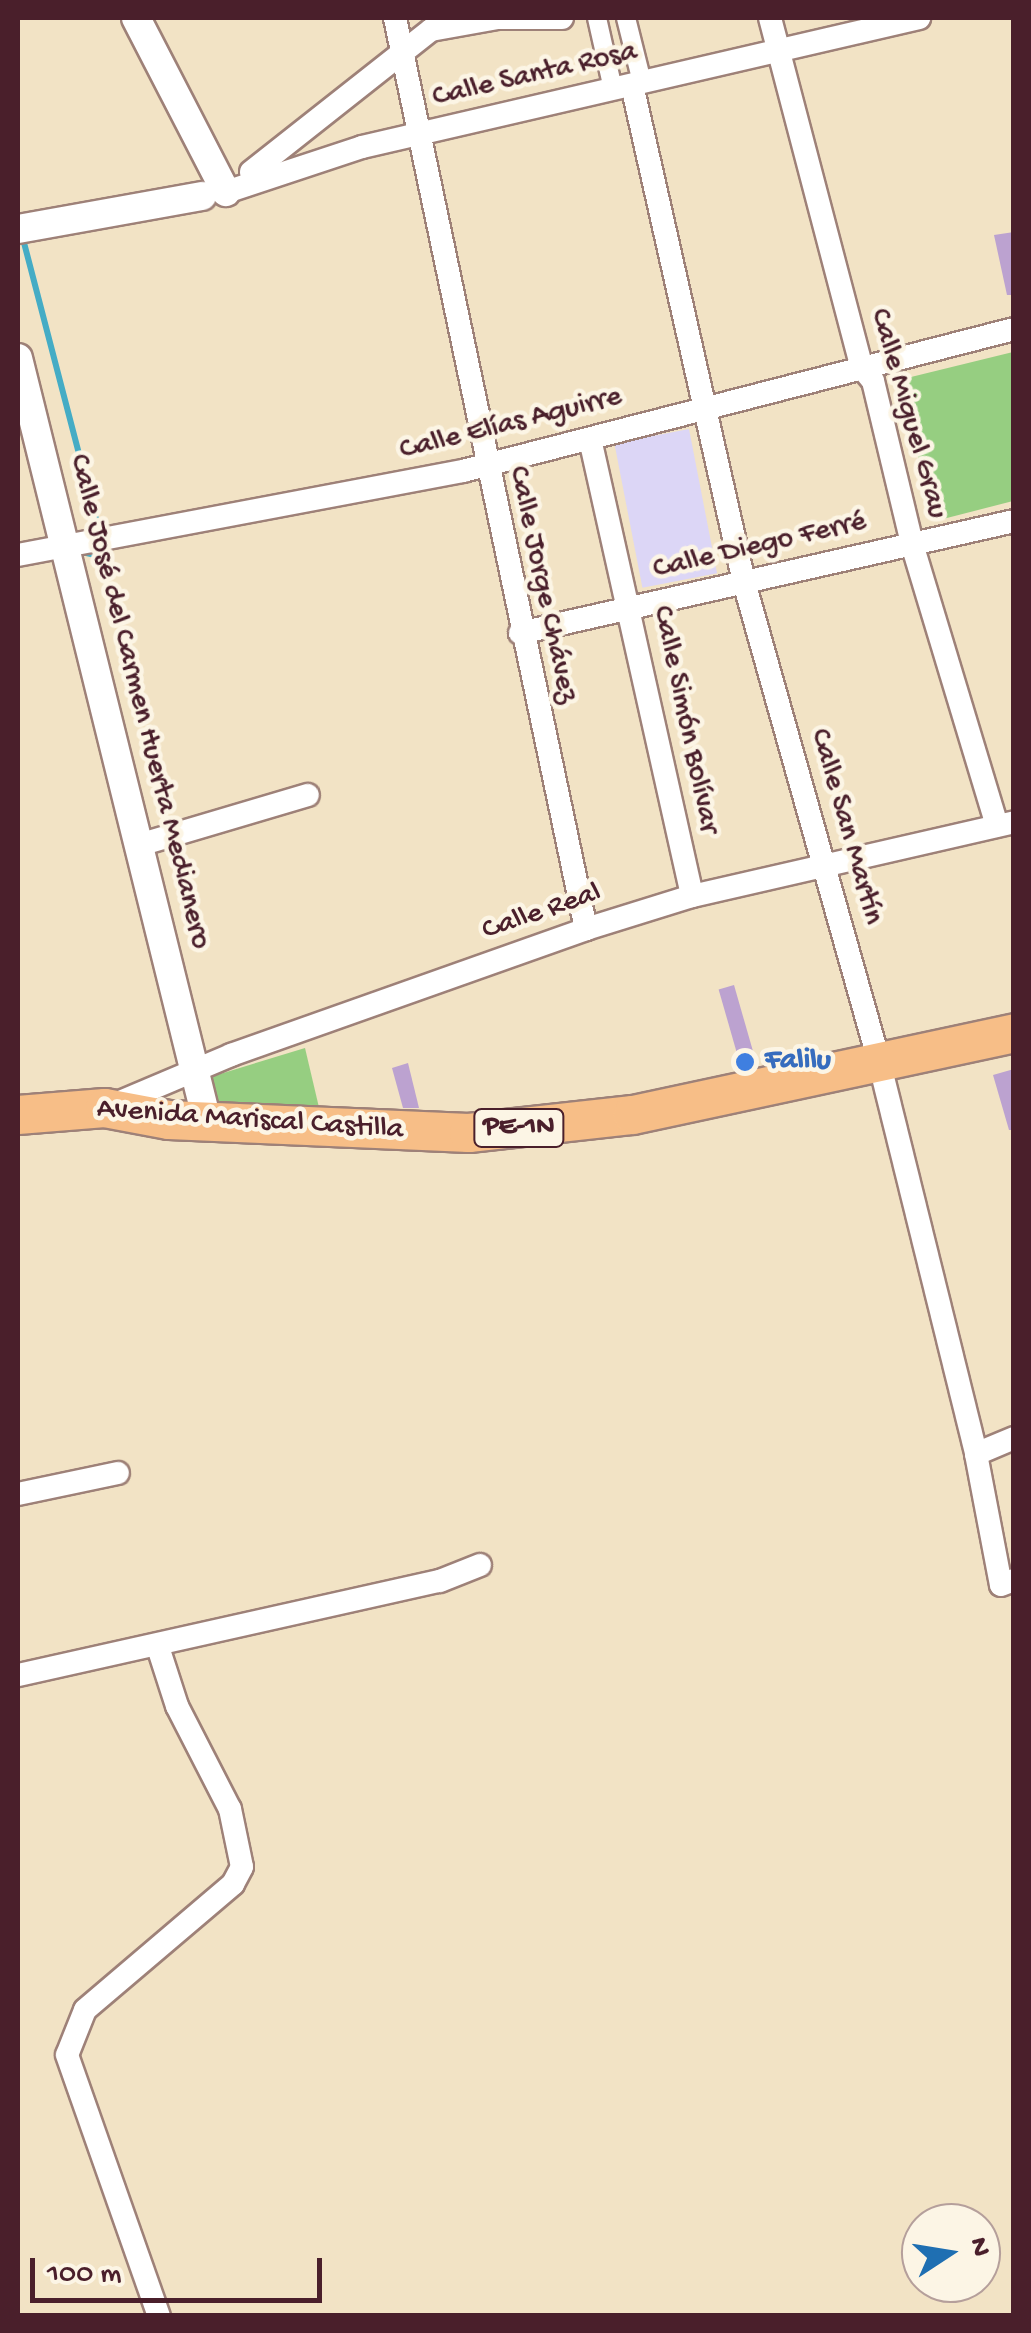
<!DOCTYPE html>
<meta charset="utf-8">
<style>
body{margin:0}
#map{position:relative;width:1031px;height:2333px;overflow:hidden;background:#f2e3c5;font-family:"Gochi Hand",sans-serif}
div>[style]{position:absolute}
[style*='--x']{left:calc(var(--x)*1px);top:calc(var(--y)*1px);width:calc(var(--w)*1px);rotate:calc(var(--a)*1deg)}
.built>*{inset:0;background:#dcd6f6;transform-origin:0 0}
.green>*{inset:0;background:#96ce81}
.stream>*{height:6px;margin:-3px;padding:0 3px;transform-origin:3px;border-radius:3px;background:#45acc5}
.building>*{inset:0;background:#bca2d0;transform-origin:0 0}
.roads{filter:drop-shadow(2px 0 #9e8178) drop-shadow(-2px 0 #9e8178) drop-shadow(0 2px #9e8178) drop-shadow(0 -2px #9e8178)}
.pedestrian>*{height:18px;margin:-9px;padding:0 9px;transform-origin:9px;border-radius:9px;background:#fff}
.minor>*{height:22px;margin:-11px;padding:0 11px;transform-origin:11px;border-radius:11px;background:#fff}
.tertiary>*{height:28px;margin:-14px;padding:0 14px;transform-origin:14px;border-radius:14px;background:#fff}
.trunk>*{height:38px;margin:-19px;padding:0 19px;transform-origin:19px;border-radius:19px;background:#f7be87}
.dots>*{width:28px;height:28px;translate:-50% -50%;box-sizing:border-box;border:5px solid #fcf5e5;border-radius:50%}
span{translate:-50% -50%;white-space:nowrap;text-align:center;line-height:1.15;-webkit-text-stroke:9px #fcf5e5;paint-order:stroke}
.shield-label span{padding:2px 8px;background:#fcf5e5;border:2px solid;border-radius:8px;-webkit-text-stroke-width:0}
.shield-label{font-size:28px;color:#4a1f2b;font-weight:700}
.street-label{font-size:30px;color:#4a1f2b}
.shop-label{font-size:30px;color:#366cbe;font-weight:700}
.left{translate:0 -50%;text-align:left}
.frame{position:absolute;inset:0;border:20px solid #4a1f2b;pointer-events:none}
.north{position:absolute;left:901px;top:2203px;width:100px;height:100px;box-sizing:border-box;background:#fcf5e5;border:2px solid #b59f9b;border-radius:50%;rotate:78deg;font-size:28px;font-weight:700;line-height:40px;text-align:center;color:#4a1f2b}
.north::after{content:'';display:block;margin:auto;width:35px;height:45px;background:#1f6fb2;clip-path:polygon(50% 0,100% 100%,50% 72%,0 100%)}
.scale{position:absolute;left:30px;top:2258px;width:292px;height:45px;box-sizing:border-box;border:5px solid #4a1f2b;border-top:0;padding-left:12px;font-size:30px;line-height:35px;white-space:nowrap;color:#4a1f2b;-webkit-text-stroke:8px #fcf5e5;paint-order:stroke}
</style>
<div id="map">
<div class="built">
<div style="left:689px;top:429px;width:147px;height:76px;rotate:79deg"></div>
</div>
<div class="green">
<div style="clip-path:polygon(1013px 352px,1013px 501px,943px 519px,932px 512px,901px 390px,911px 377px)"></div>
<div style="clip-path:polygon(305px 1048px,321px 1116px,210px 1106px,207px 1078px)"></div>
</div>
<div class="stream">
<div style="--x:22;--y:235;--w:297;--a:75.4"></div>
<div style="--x:82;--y:552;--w:17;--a:13"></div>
<div style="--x:99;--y:556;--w:11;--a:-68"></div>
</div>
<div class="building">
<div style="clip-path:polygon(1014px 232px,1014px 295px,1007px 295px,994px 235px)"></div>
<div style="left:734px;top:985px;width:82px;height:16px;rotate:74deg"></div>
<div style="clip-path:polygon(408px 1063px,419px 1108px,403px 1108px,392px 1068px)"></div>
<div style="clip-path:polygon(1014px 1069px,1014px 1130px,1009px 1130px,993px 1075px)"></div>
</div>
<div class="roads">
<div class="pedestrian">
<div style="--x:597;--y:18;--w:73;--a:77.3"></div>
<div style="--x:626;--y:18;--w:66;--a:76"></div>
</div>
<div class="minor">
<div style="--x:395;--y:18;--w:931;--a:78.16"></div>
<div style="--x:770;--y:18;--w:362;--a:75.3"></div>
<div style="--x:862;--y:368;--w:17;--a:50"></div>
<div style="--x:873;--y:381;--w:168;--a:76.5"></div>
<div style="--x:912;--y:544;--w:294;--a:73.2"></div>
<div style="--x:632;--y:85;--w:509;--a:77.3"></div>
<div style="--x:744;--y:582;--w:502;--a:74.27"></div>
<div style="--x:880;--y:1065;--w:401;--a:76.1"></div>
<div style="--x:976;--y:1454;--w:133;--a:79.2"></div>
<div style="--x:1001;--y:1585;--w:14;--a:-21"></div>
<div style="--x:251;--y:172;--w:229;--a:-38.3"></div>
<div style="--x:431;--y:30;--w:68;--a:-10.2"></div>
<div style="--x:498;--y:18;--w:64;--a:0"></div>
<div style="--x:226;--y:192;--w:143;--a:-18.3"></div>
<div style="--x:362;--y:147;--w:572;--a:-13.04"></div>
<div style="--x:590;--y:439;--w:468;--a:77.4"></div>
<div style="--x:18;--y:555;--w:453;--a:-10.7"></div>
<div style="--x:463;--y:471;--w:569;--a:-14.45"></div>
<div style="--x:520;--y:633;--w:507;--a:-12.77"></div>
<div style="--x:139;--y:845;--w:176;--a:-16.5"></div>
<div style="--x:108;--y:1107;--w:134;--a:-22.9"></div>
<div style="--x:231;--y:1055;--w:377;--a:-19.5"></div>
<div style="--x:586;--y:929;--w:111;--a:-17.3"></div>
<div style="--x:692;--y:896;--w:330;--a:-12.9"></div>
<div style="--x:976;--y:1454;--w:41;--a:-22.8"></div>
<div style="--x:18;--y:1494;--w:102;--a:-11.9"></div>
<div style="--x:158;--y:1647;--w:62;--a:72.1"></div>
<div style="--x:177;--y:1706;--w:116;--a:62.8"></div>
<div style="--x:230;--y:1809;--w:59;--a:78.3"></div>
<div style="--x:242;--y:1867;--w:19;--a:118"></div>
<div style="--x:233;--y:1884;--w:194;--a:139.6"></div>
<div style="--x:85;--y:2010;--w:48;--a:111.8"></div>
<div style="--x:67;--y:2055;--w:277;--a:70.6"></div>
<div style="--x:18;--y:1675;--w:432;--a:-12.6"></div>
<div style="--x:440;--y:1581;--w:43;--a:-21.8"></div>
</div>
<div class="tertiary">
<div style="--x:136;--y:18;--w:196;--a:62.7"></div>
<div style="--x:18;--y:229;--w:187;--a:-10.2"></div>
<div style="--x:18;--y:358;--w:786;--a:76.09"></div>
</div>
<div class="trunk">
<div style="--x:18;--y:1115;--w:87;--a:-4.6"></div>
<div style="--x:105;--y:1108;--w:65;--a:10.6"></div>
<div style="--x:169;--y:1120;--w:300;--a:2.5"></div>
<div style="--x:469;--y:1133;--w:165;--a:-6.3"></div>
<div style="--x:633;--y:1115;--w:390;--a:-12.1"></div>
</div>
</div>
<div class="dots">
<div style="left:745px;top:1062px;background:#3f7fe0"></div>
</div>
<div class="shield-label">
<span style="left:519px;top:1128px">PE-1N</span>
</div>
<div class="street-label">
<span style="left:535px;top:76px;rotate:-13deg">Calle Santa Rosa</span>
<span style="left:907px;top:414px;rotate:74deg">Calle Miguel Grau</span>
<span style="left:511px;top:425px;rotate:-14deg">Calle Elías Aguirre</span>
<span style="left:760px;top:547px;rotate:-13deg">Calle Diego Ferré</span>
<span style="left:541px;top:585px;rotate:78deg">Calle Jorge Chávez</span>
<span style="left:138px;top:702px;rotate:76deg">Calle José del Carmen Huerta Medianero</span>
<span style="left:684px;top:720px;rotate:78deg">Calle Simón Bolívar</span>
<span style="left:845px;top:827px;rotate:74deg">Calle San Martín</span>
<span style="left:542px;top:913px;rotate:-19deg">Calle Real</span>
<span style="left:250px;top:1121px;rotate:4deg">Avenida Mariscal Castilla</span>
</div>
<div class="shop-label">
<span class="left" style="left:765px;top:1062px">Falilu</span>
</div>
<div class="frame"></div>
<div class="north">N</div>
<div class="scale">100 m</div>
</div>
